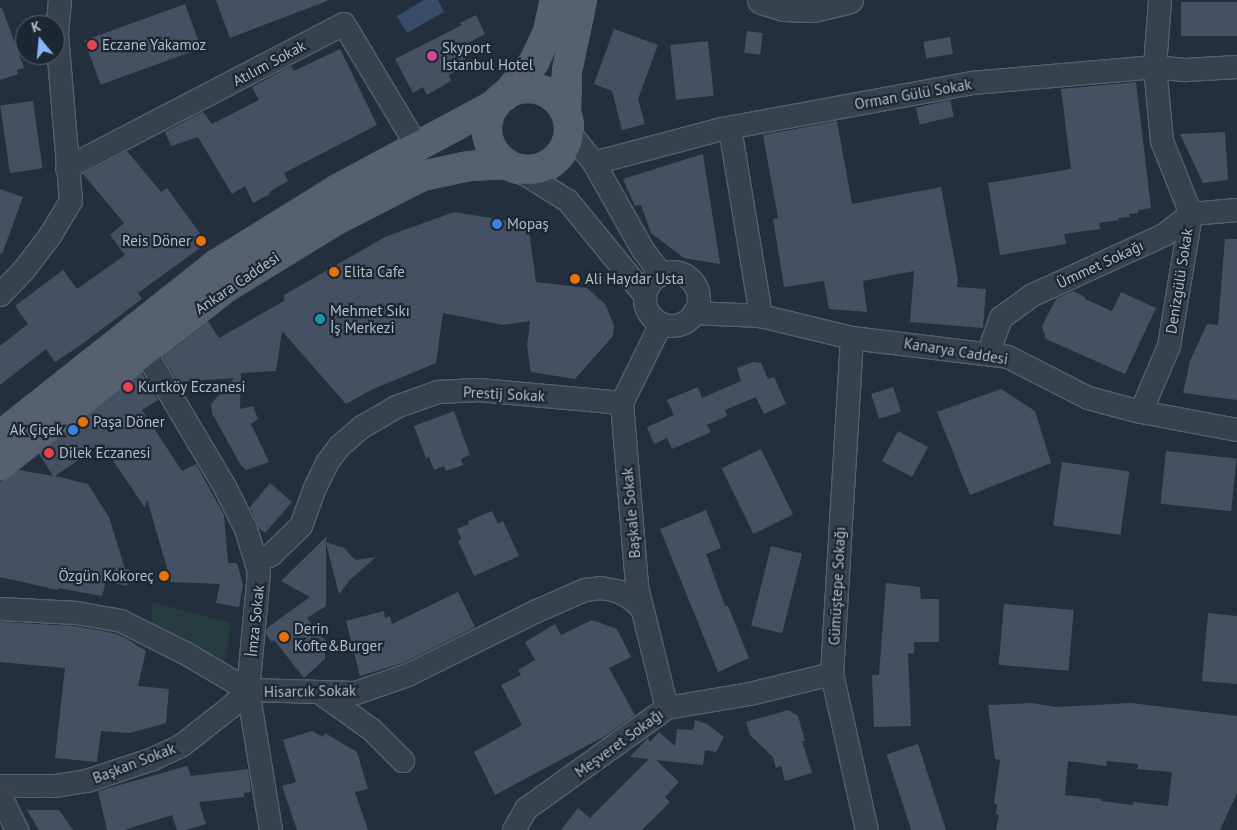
<!DOCTYPE html>
<meta charset="utf-8">
<style>
body{margin:0}
#map{position:relative;width:1237px;height:830px;overflow:hidden;background:#242f3e;font-family:"PT Sans",sans-serif}
div>[style]{position:absolute}
[style*='--x']{left:calc(var(--x)*1px);top:calc(var(--y)*1px);width:calc(var(--w)*1px);rotate:calc(var(--a)*1deg)}
.green>*{inset:0;background:#263c3f}
.water>*{inset:0;background:#394c67}
.building>*{inset:0;background:#455162;transform-origin:0 0}
.roads{filter:drop-shadow(1px 0 #565f6c) drop-shadow(-1px 0 #565f6c) drop-shadow(0 1px #565f6c) drop-shadow(0 -1px #565f6c)}
.minor>*{height:22px;margin:-11px;padding:0 11px;transform-origin:11px;border-radius:11px;background:#38414e}
.minor>.ring{margin:-11px;padding:0;box-sizing:content-box;background:none;border:22px solid #38414e;border-radius:50%}
.tertiary>*{height:28px;margin:-14px;padding:0 14px;transform-origin:14px;border-radius:14px;background:#38414e}
.primary>*{height:28px;margin:-14px;padding:0 14px;transform-origin:14px;border-radius:14px;background:#56606e}
.primary>.ring{margin:-14px;padding:0;box-sizing:content-box;background:none;border:28px solid #56606e;border-radius:50%}
.dots>*{width:14px;height:14px;translate:-50% -50%;box-sizing:border-box;border:2px solid #1d2633;border-radius:50%}
span{translate:-50% -50%;white-space:nowrap;text-align:center;line-height:1.15;-webkit-text-stroke:4.5px #1d2633;paint-order:stroke}
.poi-label{font-size:15px;color:#b4bcc9}
.left{translate:0 -50%;text-align:left}
.right{translate:-100% -50%;text-align:right}
.street-label{font-size:15px;color:#b4bcc9}
.north{position:absolute;left:15px;top:15px;width:50px;height:50px;box-sizing:border-box;background:#1d2633;border:1px solid #59626f;border-radius:50%;rotate:343deg;font-size:14px;font-weight:700;line-height:20px;text-align:center;color:#b4bcc9}
.north::after{content:'';display:block;margin:auto;width:18px;height:22px;background:#8ab4f8;clip-path:polygon(50% 0,100% 100%,50% 72%,0 100%)}
</style>
<div id="map">
<div class="green">
<div style="clip-path:polygon(152px 602px,231px 623px,224px 667px,152px 635px)"></div>
</div>
<div class="water">
<div style="clip-path:polygon(424px 0,438px 0,444px 12px,407px 33px,397px 16px)"></div>
</div>
<div class="building">
<div style="clip-path:polygon(216px 0,327px 0,327px 1px,230px 38px)"></div>
<div style="left:1237px;top:2px;width:34px;height:56px;rotate:90deg"></div>
<div style="left:185px;top:4px;width:47px;height:107px;rotate:70deg"></div>
<div style="clip-path:polygon(0 8px,2px 8px,24px 68px,17px 70px,18px 74px,0 80px)"></div>
<div style="clip-path:polygon(476px 15px,485px 34px,460px 47px,467px 64px,449px 75px,451px 81px,427px 95px,423px 87px,413px 93px,395px 59px,462px 25px,460px 23px)"></div>
<div style="clip-path:polygon(614px 29px,658px 45px,638px 99px,645px 124px,622px 130px,612px 91px,594px 84px)"></div>
<div style="left:747px;top:31px;width:16px;height:22px;rotate:7deg"></div>
<div style="left:950px;top:37px;width:17px;height:27px;rotate:80deg"></div>
<div style="left:708px;top:41px;width:55px;height:38px;rotate:84deg"></div>
<div style="clip-path:polygon(340px 49px,377px 125px,284px 173px,288px 181px,269px 192px,270px 194px,253px 203px,245px 186px,232px 194px,198px 137px,171px 146px,165px 132px,203px 112px,212px 124px,259px 100px,252px 87px,291px 66px,294px 71px)"></div>
<div style="clip-path:polygon(1136px 82px,1151px 208px,1138px 210px,1138px 213px,1129px 214px,1130px 217px,1118px 218px,1119px 220px,1099px 223px,1100px 229px,1064px 234px,1066px 244px,1000px 255px,988px 183px,1071px 169px,1061px 89px)"></div>
<div style="left:950px;top:100px;width:17px;height:35px;rotate:77deg"></div>
<div style="left:33px;top:101px;width:68px;height:33px;rotate:82deg"></div>
<div style="clip-path:polygon(837px 121px,852px 204px,941px 187px,958px 279px,957px 287px,986px 289px,983px 328px,910px 322px,914px 271px,863px 281px,867px 312px,829px 309px,824px 281px,784px 287px,773px 219px,778px 218px,763px 135px)"></div>
<div style="clip-path:polygon(1225px 132px,1228px 180px,1203px 183px,1180px 134px)"></div>
<div style="clip-path:polygon(127px 151px,161px 192px,167px 188px,207px 243px,138px 293px,142px 299px,78px 347px,55px 362px,46px 349px,0 385px,0 346px,28px 324px,15px 306px,63px 270px,77px 289px,125px 255px,110px 235px,124px 223px,83px 174px)"></div>
<div style="clip-path:polygon(703px 154px,720px 264px,684px 258px,651px 233px,641px 205px,635px 206px,623px 179px)"></div>
<div style="clip-path:polygon(0 189px,23px 197px,2px 254px,0 254px)"></div>
<div style="clip-path:polygon(454px 212px,528px 224px,536px 282px,587px 288px,606px 305px,614px 326px,613px 336px,575px 379px,531px 372px,527px 346px,530px 321px,503px 325px,443px 313px,436px 363px,371px 390px,346px 404px,282px 331px,276px 371px,241px 373px,240px 409px,253px 406px,258px 419px,251px 424px,269px 462px,246px 470px,240px 464px,212px 413px,211px 404px,234px 378px,178px 382px,163px 357px,208px 321px,219px 338px,284px 301px,284px 295px,385px 237px)"></div>
<div style="clip-path:polygon(1225px 239px,1237px 239px,1237px 400px,1183px 393px,1190px 361px,1207px 324px,1218px 325px)"></div>
<div style="clip-path:polygon(1073px 291px,1085px 297px,1085px 299px,1112px 311px,1121px 292px,1156px 308px,1125px 374px,1046px 339px,1042px 326px,1056px 299px)"></div>
<div style="clip-path:polygon(753px 362px,761px 363px,768px 379px,774px 377px,786px 404px,764px 414px,756px 397px,725px 410px,727px 416px,707px 425px,711px 432px,672px 449px,667px 438px,654px 444px,647px 427px,674px 415px,667px 400px,698px 387px,702px 398px,741px 381px,737px 368px)"></div>
<div style="clip-path:polygon(142px 373px,158px 400px,142px 410px,182px 471px,196px 464px,224px 515px,228px 563px,237px 563px,243px 585px,239px 607px,216px 603px,220px 584px,171px 582px,147px 499px,145px 508px,102px 444px,55px 476px,88px 484px,109px 517px,125px 569px,130px 570px,127px 586px,106px 581px,102px 596px,58px 588px,58px 590px,0 577px,0 482px,19px 470px,53px 476px,39px 454px)"></div>
<div style="left:893px;top:387px;width:26px;height:23px;rotate:72deg"></div>
<div style="clip-path:polygon(1001px 389px,1035px 411px,1051px 463px,970px 495px,937px 412px)"></div>
<div style="clip-path:polygon(454px 411px,470px 455px,461px 459px,463px 465px,446px 471px,444px 466px,434px 470px,429px 457px,426px 458px,414px 426px)"></div>
<div style="left:898px;top:431px;width:34px;height:34px;rotate:28deg"></div>
<div style="left:761px;top:449px;width:73px;height:44px;rotate:64deg"></div>
<div style="left:1166px;top:451px;width:71px;height:53px;rotate:6deg"></div>
<div style="left:1062px;top:462px;width:68px;height:64px;rotate:8deg"></div>
<div style="clip-path:polygon(270px 483px,292px 502px,265px 533px,259px 528px,250px 507px)"></div>
<div style="clip-path:polygon(706px 510px,721px 548px,706px 554px,725px 606px,728px 606px,749px 658px,718px 672px,660px 529px)"></div>
<div style="clip-path:polygon(492px 511px,498px 524px,503px 521px,519px 556px,474px 576px,458px 541px,461px 539px,457px 529px,469px 524px,468px 521px)"></div>
<div style="clip-path:polygon(327px 536px,326px 542px,344px 548px,355px 560px,376px 557px,350px 580px,339px 594px,326px 543px,326px 606px,307px 618px,314px 627px,312px 630px,315px 629px,326px 641px,325px 659px,304px 678px,274px 640px,272px 642px,266px 634px,267px 628px,310px 597px,281px 581px)"></div>
<div style="left:771px;top:546px;width:32px;height:82px;rotate:14deg"></div>
<div style="clip-path:polygon(886px 583px,920px 587px,921px 599px,939px 599px,939px 642px,914px 642px,914px 654px,908px 653px,911px 726px,874px 727px,872px 675px,879px 675px)"></div>
<div style="clip-path:polygon(458px 592px,475px 627px,403px 663px,360px 676px,346px 621px,384px 611px,385px 618px,390px 616px,392px 624px)"></div>
<div style="left:1004px;top:604px;width:70px;height:61px;rotate:5deg"></div>
<div style="clip-path:polygon(1208px 613px,1237px 616px,1237px 684px,1202px 681px)"></div>
<div style="clip-path:polygon(592px 620px,617px 629px,631px 657px,609px 668px,635px 715px,605px 736px,495px 795px,474px 752px,522px 725px,501px 685px,521px 675px,518px 670px,535px 660px,525px 642px,555px 624px,561px 635px)"></div>
<div style="clip-path:polygon(0 622px,76px 626px,117px 634px,127px 639px,146px 651px,138px 686px,169px 689px,166px 723px,130px 733px,101px 731px,97px 762px,55px 758px,65px 668px,0 662px)"></div>
<div style="clip-path:polygon(evenodd,1032px 703px,1056px 707px,1131px 703px,1237px 716px,1237px 793px,1220px 830px,996px 830px,999px 815px,996px 814px,997px 804px,994px 803px,1000px 760px,995px 759px,988px 705px,1032px 703px,1068px 761px,1106px 766px,1107px 761px,1138px 764px,1137px 769px,1172px 772px,1168px 806px,1133px 802px,1133px 805px,1101px 801px,1101px 799px,1065px 795px,1068px 761px)"></div>
<div style="clip-path:polygon(788px 710px,798px 716px,805px 741px,802px 741px,812px 773px,785px 781px,781px 766px,776px 768px,773px 757px,750px 735px,746px 722px)"></div>
<div style="clip-path:polygon(695px 720px,707px 724px,724px 737px,716px 752px,705px 750px,703px 765px,656px 760px,679px 782px,665px 797px,670px 802px,642px 830px,561px 830px,578px 808px,590px 818px,649px 759px,630px 757px,648px 738px,650px 742px,659px 732px,675px 746px,677px 729px,693px 730px)"></div>
<div style="clip-path:polygon(312px 731px,323px 737px,325px 733px,357px 752px,368px 789px,355px 792px,368px 830px,297px 830px,282px 786px,296px 782px,283px 740px)"></div>
<div style="left:918px;top:744px;width:90px;height:33px;rotate:72deg"></div>
<div style="clip-path:polygon(187px 766px,191px 776px,248px 769px,251px 792px,244px 793px,244px 797px,199px 802px,206px 824px,186px 830px,177px 830px,172px 815px,124px 830px,107px 830px,98px 791px)"></div>
<div style="clip-path:polygon(27px 810px,59px 810px,73px 830px,39px 830px)"></div>
</div>
<div class="roads">
<div class="minor">
<div style="--x:730;--y:128;--w:191;--a:80.6"></div>
<div style="--x:569;--y:132;--w:40;--a:51"></div>
<div style="--x:594;--y:163;--w:100;--a:60.6"></div>
<div style="--x:643;--y:250;--w:31;--a:53"></div>
<div style="--x:594;--y:163;--w:132;--a:-14.9"></div>
<div style="--x:722;--y:129;--w:254;--a:-10.4"></div>
<div style="--x:972;--y:83;--w:184;--a:-5"></div>
<div style="--x:1155;--y:67;--w:31;--a:6"></div>
<div style="--x:1186;--y:70;--w:51;--a:-3.4"></div>
<div style="--x:67;--y:168;--w:312;--a:-27.5"></div>
<div style="--x:344;--y:24;--w:142;--a:59.1"></div>
<div style="--x:515;--y:168;--w:62;--a:31.9"></div>
<div style="--x:568;--y:201;--w:122;--a:50.7"></div>
<div class="ring" style="left:645px;top:272px;width:32px;height:32px"></div>
<div style="--x:0;--y:295;--w:35;--a:-46"></div>
<div style="--x:24;--y:270;--w:43;--a:-52.6"></div>
<div style="--x:50;--y:236;--w:41;--a:-59"></div>
<div style="--x:71;--y:201;--w:168;--a:-94.8"></div>
<div style="--x:57;--y:34;--w:34;--a:-85"></div>
<div style="--x:694;--y:313;--w:67;--a:2.6"></div>
<div style="--x:761;--y:316;--w:94;--a:13.6"></div>
<div style="--x:852;--y:338;--w:157;--a:6.9"></div>
<div style="--x:1008;--y:357;--w:90;--a:27.1"></div>
<div style="--x:1088;--y:398;--w:55;--a:14.8"></div>
<div style="--x:1141;--y:412;--w:98;--a:10.6"></div>
<div style="--x:661;--y:324;--w:88;--a:116.3"></div>
<div style="--x:622;--y:403;--w:185;--a:85.3"></div>
<div style="--x:637;--y:587;--w:125;--a:76.1"></div>
<div style="--x:852;--y:338;--w:337;--a:93.4"></div>
<div style="--x:832;--y:674;--w:160;--a:77.4"></div>
<div style="--x:144;--y:350;--w:159;--a:59.4"></div>
<div style="--x:225;--y:487;--w:47;--a:63.4"></div>
<div style="--x:246;--y:529;--w:45;--a:73.2"></div>
<div style="--x:259;--y:572;--w:119;--a:95.3"></div>
<div style="--x:248;--y:690;--w:142;--a:80.7"></div>
<div style="--x:988;--y:354;--w:38;--a:-70"></div>
<div style="--x:1001;--y:318;--w:39;--a:-36"></div>
<div style="--x:1033;--y:295;--w:144;--a:-24.6"></div>
<div style="--x:1164;--y:235;--w:34;--a:-38"></div>
<div style="--x:1191;--y:214;--w:46;--a:-5"></div>
<div style="--x:1141;--y:412;--w:72;--a:-67"></div>
<div style="--x:1169;--y:346;--w:134;--a:-80.5"></div>
<div style="--x:1191;--y:214;--w:79;--a:-111.7"></div>
<div style="--x:1162;--y:141;--w:74;--a:-95.4"></div>
<div style="--x:1155;--y:67;--w:67;--a:-85.7"></div>
<div style="--x:256;--y:562;--w:17;--a:-25"></div>
<div style="--x:271;--y:555;--w:42;--a:-44"></div>
<div style="--x:301;--y:526;--w:40;--a:-69.8"></div>
<div style="--x:315;--y:488;--w:28;--a:-64"></div>
<div style="--x:327;--y:463;--w:21;--a:-53"></div>
<div style="--x:340;--y:446;--w:29;--a:-41"></div>
<div style="--x:362;--y:427;--w:39;--a:-30"></div>
<div style="--x:396;--y:407;--w:45;--a:-19.7"></div>
<div style="--x:438;--y:392;--w:41;--a:-2.8"></div>
<div style="--x:479;--y:390;--w:144;--a:5.2"></div>
<div style="--x:0;--y:609;--w:77;--a:3"></div>
<div style="--x:77;--y:613;--w:45;--a:10.3"></div>
<div style="--x:121;--y:621;--w:72;--a:26.6"></div>
<div style="--x:185;--y:653;--w:73;--a:30.4"></div>
<div style="--x:248;--y:690;--w:108;--a:1.6"></div>
<div style="--x:356;--y:693;--w:55;--a:-19.1"></div>
<div style="--x:408;--y:675;--w:144;--a:-26.4"></div>
<div style="--x:537;--y:611;--w:52;--a:-23.6"></div>
<div style="--x:585;--y:590;--w:16;--a:-7"></div>
<div style="--x:601;--y:588;--w:16;--a:11"></div>
<div style="--x:617;--y:591;--w:13;--a:27"></div>
<div style="--x:629;--y:597;--w:16;--a:40"></div>
<div style="--x:319;--y:692;--w:65;--a:35.6"></div>
<div style="--x:372;--y:730;--w:44;--a:45"></div>
<div style="--x:0;--y:786;--w:55;--a:0"></div>
<div style="--x:55;--y:786;--w:32;--a:-9"></div>
<div style="--x:87;--y:781;--w:70;--a:-18.4"></div>
<div style="--x:153;--y:759;--w:31;--a:-25"></div>
<div style="--x:181;--y:746;--w:65;--a:-38.1"></div>
<div style="--x:232;--y:706;--w:23;--a:-45"></div>
<div style="--x:0;--y:795;--w:39;--a:64"></div>
<div style="--x:514;--y:830;--w:24;--a:-60"></div>
<div style="--x:526;--y:809;--w:173;--a:-35.6"></div>
<div style="--x:667;--y:708;--w:84;--a:-9.6"></div>
<div style="--x:750;--y:694;--w:84;--a:-13.7"></div>
</div>
<div class="tertiary">
<div style="--x:762;--y:0;--w:24;--a:17"></div>
<div style="--x:785;--y:7;--w:28;--a:2"></div>
<div style="--x:813;--y:8;--w:37;--a:-13"></div>
</div>
<div class="primary">
<div class="ring" style="left:487px;top:88px;width:54px;height:54px"></div>
<div style="--x:505;--y:96;--w:45;--a:-49.5"></div>
<div style="--x:534;--y:62;--w:33;--a:-65"></div>
<div style="--x:548;--y:32;--w:33;--a:-78"></div>
<div style="--x:566;--y:111;--w:40;--a:-88.6"></div>
<div style="--x:567;--y:71;--w:73;--a:-78.1"></div>
<div style="--x:0;--y:436;--w:277;--a:-38.4"></div>
<div style="--x:217;--y:264;--w:142;--a:-31.8"></div>
<div style="--x:338;--y:189;--w:179;--a:-28.3"></div>
<div style="--x:0;--y:465;--w:286;--a:-38.2"></div>
<div style="--x:225;--y:288;--w:130;--a:-31.5"></div>
<div style="--x:336;--y:220;--w:97;--a:-27.1"></div>
<div style="--x:422;--y:176;--w:48;--a:-12"></div>
<div style="--x:469;--y:166;--w:37;--a:-3"></div>
</div>
</div>
<div class="dots">
<div style="left:92px;top:45px;background:#e0444e"></div>
<div style="left:432px;top:56px;background:#d1479c"></div>
<div style="left:497px;top:224px;background:#3f7fe0"></div>
<div style="left:201px;top:241px;background:#e8710a"></div>
<div style="left:334px;top:272px;background:#e8710a"></div>
<div style="left:575px;top:279px;background:#e8710a"></div>
<div style="left:320px;top:319px;background:#0f9aa8"></div>
<div style="left:128px;top:387px;background:#e0444e"></div>
<div style="left:83px;top:422px;background:#e8710a"></div>
<div style="left:73px;top:430px;background:#3f7fe0"></div>
<div style="left:49px;top:453px;background:#e0444e"></div>
<div style="left:164px;top:576px;background:#e8710a"></div>
<div style="left:284px;top:637px;background:#e8710a"></div>
</div>
<div class="poi-label">
<span class="left" style="left:102px;top:45px">Eczane Yakamoz</span>
<span class="left" style="left:442px;top:56px">Skyport<br>İstanbul Hotel</span>
<span class="left" style="left:507px;top:224px">Mopaş</span>
<span class="right" style="left:191px;top:241px">Reis Döner</span>
<span class="left" style="left:344px;top:272px">Elita Cafe</span>
<span class="left" style="left:585px;top:279px">Ali Haydar Usta</span>
<span class="left" style="left:330px;top:319px">Mehmet Sıkı<br>İş Merkezi</span>
<span class="left" style="left:138px;top:387px">Kurtköy Eczanesi</span>
<span class="left" style="left:93px;top:422px">Paşa Döner</span>
<span class="right" style="left:63px;top:430px">Ak Çiçek</span>
<span class="left" style="left:59px;top:453px">Dilek Eczanesi</span>
<span class="right" style="left:154px;top:576px">Özgün Kokoreç</span>
<span class="left" style="left:294px;top:637px">Derin<br>Kofte&amp;Burger</span>
</div>
<div class="street-label">
<span style="left:269px;top:63px;rotate:-28deg">Atılım Sokak</span>
<span style="left:913px;top:94px;rotate:-10deg">Orman Gülü Sokak</span>
<span style="left:1100px;top:264px;rotate:-25deg">Ümmet Sokağı</span>
<span style="left:1179px;top:281px;rotate:-81deg">Denizgülü Sokak</span>
<span style="left:237px;top:283px;rotate:-34deg">Ankara Caddesi</span>
<span style="left:956px;top:351px;rotate:9deg">Kanarya Caddesi</span>
<span style="left:504px;top:394px;rotate:3deg">Prestij Sokak</span>
<span style="left:631px;top:513px;rotate:-95deg">Başkale Sokak</span>
<span style="left:837px;top:586px;rotate:-87deg">Gümüştepe Sokağı</span>
<span style="left:255px;top:621px;rotate:-84deg">İmza Sokak</span>
<span style="left:310px;top:691px;rotate:-1deg">Hisarcık Sokak</span>
<span style="left:619px;top:743px;rotate:-36deg">Meşveret Sokağı</span>
<span style="left:134px;top:763px;rotate:-21deg">Başkan Sokak</span>
</div>
<div class="north">K</div>
</div>
